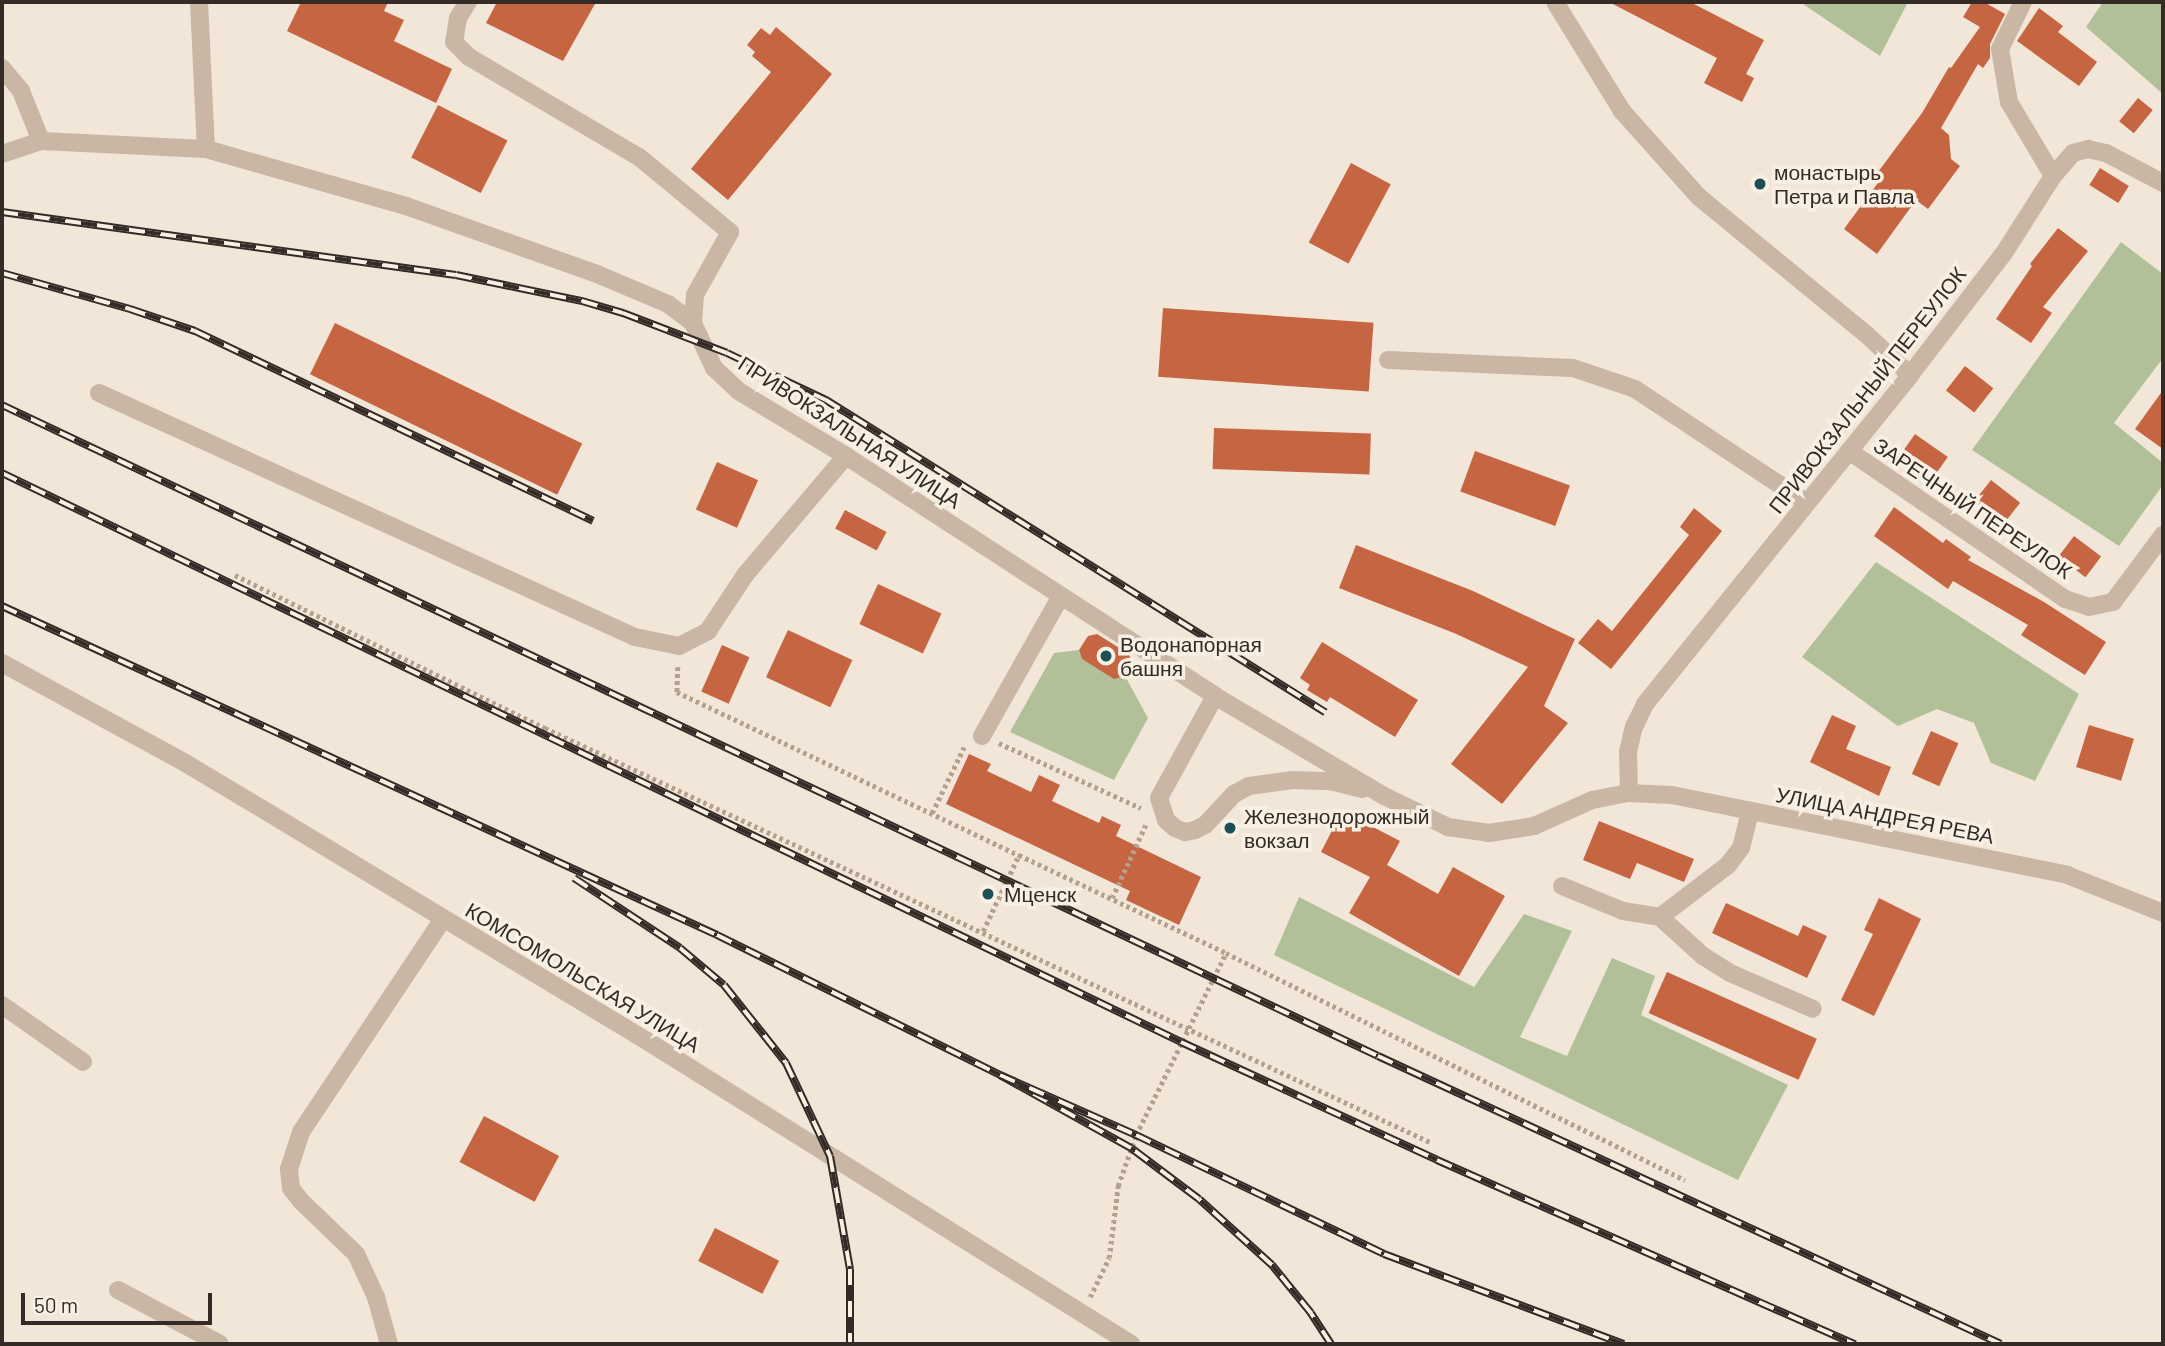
<!DOCTYPE html>
<meta charset="utf-8">
<style>
body{margin:0}
#map{position:relative;width:2165px;height:1346px;overflow:hidden;background:#f1e6d8;font-family:Barlow,sans-serif}
div>[style]{position:absolute}
[style*='--x']{left:calc(var(--x)*1px);top:calc(var(--y)*1px);width:calc(var(--w)*1px);rotate:calc(var(--a)*1deg)}
.green>*{inset:0;background:#b2c099}
.building>*{inset:0;background:#c66541;transform-origin:0 0}
.path>*{height:4.5px;margin-top:-2.25px;transform-origin:0;background:repeating-linear-gradient(90deg,#b5a08f 0 3.5px,transparent 0 7px)}
.minor>*{height:18px;margin:-9px;padding:0 9px;transform-origin:9px;border-radius:9px;background:#c9b6a5}
.rail>*{height:8px;margin-top:-4px;transform-origin:0;background:repeating-linear-gradient(90deg,#f9f0e4 0 16px,#342b26 0 32px);box-sizing:border-box;border-block:2px solid #342b26}
.dots>*{width:19px;height:19px;translate:-50% -50%;box-sizing:border-box;border:4px solid #f9f0e4;border-radius:50%}
span{translate:-50% -50%;white-space:nowrap;text-align:center;line-height:1.15;-webkit-text-stroke:7px #f9f0e4;paint-order:stroke}
.poi-label{font-size:21px;color:#342b26}
.left{translate:0 -50%;text-align:left}
.street-label{font-size:21px;color:#342b26}
.frame{position:absolute;inset:0;border:4px solid #342b26;pointer-events:none}
.scale{position:absolute;left:21px;top:1293px;width:191px;height:32px;box-sizing:border-box;border:4px solid #342b26;border-top:0;padding-left:9px;font-size:21px;line-height:24px;white-space:nowrap;color:#342b26;-webkit-text-stroke:5px #f9f0e4;paint-order:stroke}
</style>
<div id="map">
<div class="green">
<div style="clip-path:polygon(1800px 2px,1908px 2px,1880px 56px)"></div>
<div style="clip-path:polygon(2103px 2px,2163px 2px,2163px 94px,2086px 27px)"></div>
<div style="clip-path:polygon(2121px 242px,2163px 274px,2163px 358px,2114px 423px,2163px 463px,2163px 485px,2119px 546px,1972px 450px)"></div>
<div style="clip-path:polygon(1876px 562px,2079px 694px,2035px 781px,1991px 763px,1974px 723px,1937px 709px,1898px 726px,1802px 657px)"></div>
<div style="clip-path:polygon(1079px 650px,1082px 659px,1114px 678px,1125px 676px,1148px 718px,1114px 780px,1010px 732px,1054px 653px)"></div>
<div style="clip-path:polygon(1299px 897px,1474px 987px,1524px 914px,1572px 931px,1520px 1037px,1567px 1056px,1612px 958px,1655px 976px,1641px 1015px,1788px 1085px,1738px 1180px,1274px 955px)"></div>
</div>
<div class="building">
<div style="clip-path:polygon(301px 2px,388px 2px,384px 11px,404px 20px,394px 41px,452px 69px,436px 103px,287px 31px)"></div>
<div style="clip-path:polygon(497px 2px,596px 2px,563px 61px,486px 23px)"></div>
<div style="clip-path:polygon(1609px 2px,1690px 2px,1764px 40px,1746px 74px,1754px 78px,1742px 102px,1704px 83px,1717px 58px)"></div>
<div style="clip-path:polygon(1972px 2px,1984px 2px,2005px 14px,1990px 44px,1990px 58px,1983px 68px,1978px 64px,1941px 128px,1949px 135px,1951px 159px,1960px 166px,1928px 209px,1916px 200px,1877px 254px,1844px 229px,1883px 176px,1878px 172px,1922px 113px,1949px 67px,1951px 68px,1980px 27px,1963px 17px)"></div>
<div style="clip-path:polygon(2039px 8px,2063px 26px,2058px 32px,2097px 62px,2079px 86px,2017px 41px)"></div>
<div style="clip-path:polygon(776px 27px,832px 74px,728px 200px,691px 169px,771px 72px,752px 56px,755px 52px,747px 45px,761px 28px,770px 35px)"></div>
<div style="left:2138px;top:98px;width:19px;height:30px;rotate:39deg"></div>
<div style="left:438px;top:105px;width:78px;height:59px;rotate:27deg"></div>
<div style="left:1351px;top:163px;width:45px;height:90px;rotate:28deg"></div>
<div style="left:2100px;top:168px;width:34px;height:20px;rotate:32deg"></div>
<div style="clip-path:polygon(2058px 228px,2088px 251px,2043px 307px,2052px 313px,2031px 343px,1996px 319px,2032px 266px,2030px 264px)"></div>
<div style="left:1163px;top:308px;width:211px;height:69px;rotate:4deg"></div>
<div style="left:335px;top:323px;width:275px;height:57px;rotate:26deg"></div>
<div style="left:1965px;top:366px;width:36px;height:31px;rotate:38deg"></div>
<div style="clip-path:polygon(2163px 390px,2163px 449px,2135px 429px)"></div>
<div style="left:1214px;top:428px;width:157px;height:41px;rotate:2deg"></div>
<div style="left:1915px;top:434px;width:40px;height:22px;rotate:35deg"></div>
<div style="left:1475px;top:451px;width:101px;height:43px;rotate:20deg"></div>
<div style="left:717px;top:462px;width:45px;height:52px;rotate:24deg"></div>
<div style="left:1991px;top:480px;width:37px;height:27px;rotate:38deg"></div>
<div style="clip-path:polygon(1894px 507px,1943px 543px,1946px 539px,1971px 557px,1968px 560px,2044px 602px,2106px 642px,2085px 675px,2021px 635px,2028px 625px,1953px 581px,1948px 589px,1874px 536px)"></div>
<div style="clip-path:polygon(1694px 508px,1722px 531px,1611px 669px,1578px 643px,1598px 619px,1612px 631px,1689px 535px,1680px 527px)"></div>
<div style="left:845px;top:510px;width:47px;height:21px;rotate:28deg"></div>
<div style="left:2074px;top:536px;width:34px;height:26px;rotate:37deg"></div>
<div style="clip-path:polygon(1356px 545px,1473px 591px,1575px 639px,1544px 706px,1568px 723px,1502px 804px,1451px 764px,1528px 667px,1454px 633px,1339px 588px)"></div>
<div style="left:878px;top:584px;width:70px;height:44px;rotate:25deg"></div>
<div style="left:788px;top:630px;width:71px;height:52px;rotate:25deg"></div>
<div style="clip-path:polygon(1097px 634px,1129px 654px,1132px 665px,1125px 676px,1114px 679px,1082px 659px,1079px 650px,1088px 636px)"></div>
<div style="clip-path:polygon(1322px 642px,1418px 700px,1395px 737px,1330px 697px,1327px 702px,1307px 690px,1310px 685px,1300px 678px)"></div>
<div style="left:722px;top:645px;width:30px;height:51px;rotate:24deg"></div>
<div style="clip-path:polygon(1832px 715px,1856px 726px,1846px 749px,1891px 767px,1879px 796px,1810px 762px)"></div>
<div style="left:2089px;top:725px;width:47px;height:44px;rotate:17deg"></div>
<div style="left:1931px;top:731px;width:30px;height:47px;rotate:24deg"></div>
<div style="clip-path:polygon(969px 754px,991px 764px,987px 771px,1031px 792px,1039px 775px,1060px 785px,1052px 801px,1099px 823px,1102px 816px,1121px 825px,1116px 836px,1201px 877px,1179px 925px,1126px 900px,1130px 891px,946px 804px)"></div>
<div style="clip-path:polygon(1342px 811px,1400px 841px,1387px 865px,1438px 894px,1453px 867px,1505px 896px,1459px 976px,1349px 913px,1370px 877px,1321px 852px)"></div>
<div style="clip-path:polygon(1599px 821px,1694px 859px,1684px 882px,1637px 863px,1630px 879px,1583px 860px)"></div>
<div style="clip-path:polygon(1879px 898px,1921px 919px,1874px 1016px,1841px 1000px,1873px 934px,1864px 930px)"></div>
<div style="clip-path:polygon(1726px 903px,1798px 936px,1803px 925px,1827px 936px,1807px 978px,1712px 933px)"></div>
<div style="left:1667px;top:972px;width:164px;height:45px;rotate:24deg"></div>
<div style="left:484px;top:1116px;width:85px;height:52px;rotate:28deg"></div>
<div style="left:715px;top:1228px;width:72px;height:37px;rotate:27deg"></div>
</div>
<div class="path">
<div style="--x:235;--y:575;--w:346;--a:26.3"></div>
<div style="--x:545;--y:728;--w:977;--a:25.07"></div>
<div style="--x:678;--y:667;--w:25;--a:92"></div>
<div style="--x:677;--y:692;--w:379;--a:25.5"></div>
<div style="--x:999;--y:743;--w:156;--a:24.6"></div>
<div style="--x:932;--y:813;--w:73;--a:-64.1"></div>
<div style="--x:1112;--y:898;--w:81;--a:-65.3"></div>
<div style="--x:983;--y:931;--w:84;--a:-64.7"></div>
<div style="--x:1019;--y:855;--w:229;--a:25.3"></div>
<div style="--x:1226;--y:953;--w:512;--a:26.31"></div>
<div style="--x:1090;--y:1297;--w:43;--a:-64"></div>
<div style="--x:1109;--y:1258;--w:73;--a:-82.9"></div>
<div style="--x:1118;--y:1186;--w:54;--a:-70.6"></div>
<div style="--x:1136;--y:1135;--w:203;--a:-63.7"></div>
</div>
<div class="minor">
<div style="--x:199;--y:2;--w:147;--a:87.3"></div>
<div style="--x:468;--y:2;--w:19;--a:122"></div>
<div style="--x:458;--y:18;--w:24;--a:99"></div>
<div style="--x:454;--y:42;--w:21;--a:45"></div>
<div style="--x:469;--y:57;--w:197;--a:30.5"></div>
<div style="--x:639;--y:157;--w:118;--a:39.5"></div>
<div style="--x:730;--y:232;--w:72;--a:119.1"></div>
<div style="--x:695;--y:295;--w:28;--a:94"></div>
<div style="--x:1555;--y:2;--w:128;--a:58.4"></div>
<div style="--x:1622;--y:111;--w:115;--a:48.2"></div>
<div style="--x:1699;--y:197;--w:217;--a:39.4"></div>
<div style="--x:1867;--y:335;--w:59;--a:42.9"></div>
<div style="--x:2023;--y:2;--w:52;--a:116.1"></div>
<div style="--x:2000;--y:49;--w:54;--a:80.4"></div>
<div style="--x:2009;--y:102;--w:86;--a:59.3"></div>
<div style="--x:2;--y:68;--w:30;--a:50"></div>
<div style="--x:21;--y:91;--w:54;--a:68.2"></div>
<div style="--x:2;--y:154;--w:41;--a:-18.4"></div>
<div style="--x:41;--y:141;--w:165;--a:2.8"></div>
<div style="--x:206;--y:149;--w:208;--a:15.9"></div>
<div style="--x:406;--y:206;--w:203;--a:19.6"></div>
<div style="--x:597;--y:274;--w:77;--a:22.9"></div>
<div style="--x:668;--y:304;--w:31;--a:37"></div>
<div style="--x:693;--y:323;--w:50;--a:65"></div>
<div style="--x:714;--y:368;--w:35;--a:43"></div>
<div style="--x:740;--y:392;--w:124;--a:31.1"></div>
<div style="--x:846;--y:456;--w:440;--a:33"></div>
<div style="--x:1215;--y:696;--w:196;--a:30.6"></div>
<div style="--x:1384;--y:796;--w:71;--a:25.8"></div>
<div style="--x:1448;--y:827;--w:41;--a:8.3"></div>
<div style="--x:1489;--y:833;--w:46;--a:-8.8"></div>
<div style="--x:1534;--y:826;--w:64;--a:-24.1"></div>
<div style="--x:1592;--y:800;--w:38;--a:-11"></div>
<div style="--x:1629;--y:793;--w:43;--a:2.7"></div>
<div style="--x:1672;--y:795;--w:403;--a:11.4"></div>
<div style="--x:2067;--y:875;--w:103;--a:21.6"></div>
<div style="--x:1388;--y:360;--w:185;--a:2.5"></div>
<div style="--x:1573;--y:368;--w:65;--a:18.7"></div>
<div style="--x:1635;--y:389;--w:206;--a:33.5"></div>
<div style="--x:99;--y:393;--w:589;--a:24.48"></div>
<div style="--x:635;--y:637;--w:45;--a:11.6"></div>
<div style="--x:679;--y:646;--w:33;--a:-27"></div>
<div style="--x:708;--y:631;--w:67;--a:-56.5"></div>
<div style="--x:745;--y:575;--w:156;--a:-49.7"></div>
<div style="--x:1849;--y:451;--w:262;--a:34.4"></div>
<div style="--x:2065;--y:599;--w:25;--a:18"></div>
<div style="--x:2089;--y:607;--w:25;--a:-12"></div>
<div style="--x:2113;--y:602;--w:84;--a:-53.3"></div>
<div style="--x:2;--y:663;--w:211;--a:28.6"></div>
<div style="--x:187;--y:764;--w:96;--a:30.9"></div>
<div style="--x:269;--y:813;--w:451;--a:31.1"></div>
<div style="--x:655;--y:1046;--w:562;--a:32.05"></div>
<div style="--x:1215;--y:696;--w:116;--a:118.8"></div>
<div style="--x:1159;--y:798;--w:23;--a:72"></div>
<div style="--x:1166;--y:820;--w:12;--a:42"></div>
<div style="--x:1175;--y:828;--w:11;--a:22"></div>
<div style="--x:1185;--y:832;--w:10;--a:-11"></div>
<div style="--x:1195;--y:830;--w:11;--a:-27"></div>
<div style="--x:1205;--y:825;--w:42;--a:-46.9"></div>
<div style="--x:1234;--y:794;--w:17;--a:-28"></div>
<div style="--x:1249;--y:786;--w:44;--a:-7.8"></div>
<div style="--x:1293;--y:780;--w:37;--a:2"></div>
<div style="--x:1330;--y:781;--w:33;--a:14"></div>
<div style="--x:982;--y:736;--w:161;--a:-60.6"></div>
<div style="--x:1629;--y:793;--w:41;--a:-91.4"></div>
<div style="--x:1628;--y:752;--w:26;--a:-77"></div>
<div style="--x:1634;--y:727;--w:25;--a:-64"></div>
<div style="--x:1645;--y:704;--w:422;--a:-51.1"></div>
<div style="--x:1910;--y:375;--w:154;--a:-52.4"></div>
<div style="--x:2004;--y:253;--w:91;--a:-57.5"></div>
<div style="--x:2053;--y:176;--w:30;--a:-49"></div>
<div style="--x:2073;--y:153;--w:16;--a:-15"></div>
<div style="--x:2088;--y:149;--w:18;--a:13"></div>
<div style="--x:2106;--y:153;--w:64;--a:27.8"></div>
<div style="--x:1562;--y:886;--w:66;--a:22.3"></div>
<div style="--x:1623;--y:911;--w:37;--a:9"></div>
<div style="--x:1660;--y:917;--w:86;--a:-37.4"></div>
<div style="--x:1728;--y:865;--w:21;--a:-53"></div>
<div style="--x:1741;--y:848;--w:38;--a:-76"></div>
<div style="--x:1660;--y:917;--w:58;--a:42.2"></div>
<div style="--x:1703;--y:956;--w:32;--a:32"></div>
<div style="--x:1730;--y:973;--w:90;--a:23.4"></div>
<div style="--x:2;--y:1005;--w:99;--a:35.1"></div>
<div style="--x:118;--y:1290;--w:115;--a:27.9"></div>
<div style="--x:389;--y:1344;--w:49;--a:-105.5"></div>
<div style="--x:376;--y:1297;--w:47;--a:-114.9"></div>
<div style="--x:356;--y:1254;--w:76;--a:-136.1"></div>
<div style="--x:301;--y:1201;--w:16;--a:-128"></div>
<div style="--x:291;--y:1188;--w:19;--a:-96"></div>
<div style="--x:289;--y:1169;--w:39;--a:-72"></div>
<div style="--x:301;--y:1132;--w:256;--a:-56.3"></div>
</div>
<div class="rail">
<div style="--x:2;--y:212;--w:458;--a:7.9"></div>
<div style="--x:456;--y:275;--w:129;--a:11.7"></div>
<div style="--x:582;--y:301;--w:43;--a:16.3"></div>
<div style="--x:623;--y:313;--w:111;--a:21"></div>
<div style="--x:727;--y:353;--w:110;--a:25.4"></div>
<div style="--x:826;--y:400;--w:589;--a:32.02"></div>
<div style="--x:2;--y:273;--w:133;--a:15.7"></div>
<div style="--x:130;--y:309;--w:69;--a:18.7"></div>
<div style="--x:195;--y:331;--w:441;--a:25.5"></div>
<div style="--x:2;--y:405;--w:1522;--a:25.32"></div>
<div style="--x:1378;--y:1056;--w:686;--a:24.81"></div>
<div style="--x:2;--y:473;--w:1309;--a:25.76"></div>
<div style="--x:1181;--y:1042;--w:282;--a:24.7"></div>
<div style="--x:1437;--y:1160;--w:457;--a:23.8"></div>
<div style="--x:2;--y:606;--w:787;--a:24.71"></div>
<div style="--x:717;--y:935;--w:316;--a:26.3"></div>
<div style="--x:574;--y:878;--w:127;--a:33.4"></div>
<div style="--x:680;--y:948;--w:57;--a:40.1"></div>
<div style="--x:724;--y:985;--w:100;--a:51.5"></div>
<div style="--x:786;--y:1063;--w:103;--a:64.7"></div>
<div style="--x:830;--y:1156;--w:115;--a:80"></div>
<div style="--x:850;--y:1269;--w:75;--a:90"></div>
<div style="--x:1331;--y:1344;--w:37;--a:-123"></div>
<div style="--x:1311;--y:1313;--w:62;--a:-129.1"></div>
<div style="--x:1272;--y:1265;--w:98;--a:-137.9"></div>
<div style="--x:1199;--y:1199;--w:85;--a:-143.1"></div>
<div style="--x:1131;--y:1148;--w:150;--a:-150.9"></div>
<div style="--x:1000;--y:1075;--w:149;--a:23.8"></div>
<div style="--x:1136;--y:1135;--w:275;--a:25.6"></div>
<div style="--x:1384;--y:1254;--w:256;--a:20.6"></div>
</div>
<div class="dots">
<div style="left:1760px;top:184px;background:#1c5056"></div>
<div style="left:1106px;top:656px;background:#1c5056"></div>
<div style="left:1230px;top:828px;background:#1c5056"></div>
<div style="left:988px;top:894px;background:#1c5056"></div>
</div>
<div class="poi-label">
<span class="left" style="left:1774px;top:184px">монастырь<br>Петра и Павла</span>
<span class="left" style="left:1120px;top:656px">Водонапорная<br>башня</span>
<span class="left" style="left:1244px;top:828px">Железнодорожный<br>вокзал</span>
<span class="left" style="left:1004px;top:894px">Мценск</span>
</div>
<div class="street-label">
<span style="left:1867px;top:390px;rotate:-52deg">ПРИВОКЗАЛЬНЫЙ ПЕРЕУЛОК</span>
<span style="left:850px;top:432px;rotate:33deg">ПРИВОКЗАЛЬНАЯ УЛИЦА</span>
<span style="left:1973px;top:508px;rotate:34deg">ЗАРЕЧНЫЙ ПЕРЕУЛОК</span>
<span style="left:1885px;top:815px;rotate:11deg">УЛИЦА АНДРЕЯ РЕВА</span>
<span style="left:583px;top:977px;rotate:31deg">КОМСОМОЛЬСКАЯ УЛИЦА</span>
</div>
<div class="frame"></div>
<div class="scale">50 m</div>
</div>
